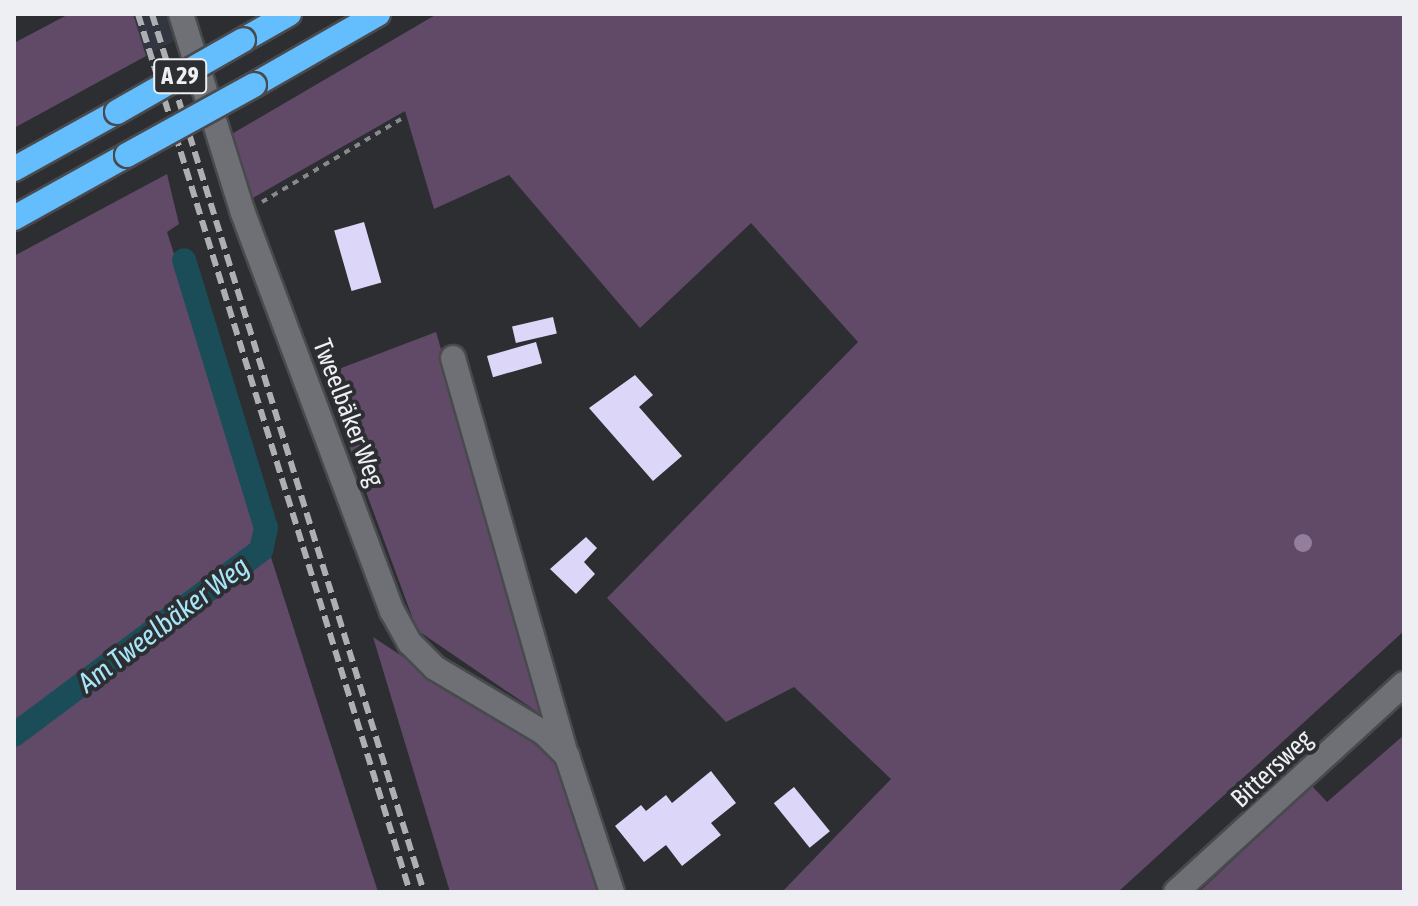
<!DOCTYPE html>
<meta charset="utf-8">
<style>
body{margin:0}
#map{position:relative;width:1418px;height:906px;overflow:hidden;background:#2c2e32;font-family:"Asap Condensed",sans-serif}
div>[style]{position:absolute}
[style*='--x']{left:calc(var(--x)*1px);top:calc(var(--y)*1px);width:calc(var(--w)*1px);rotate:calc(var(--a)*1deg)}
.built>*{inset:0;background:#323640}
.green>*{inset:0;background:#604a68}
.canal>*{height:24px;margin:-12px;padding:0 12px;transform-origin:12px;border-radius:12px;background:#1b4d59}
.building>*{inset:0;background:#dcd7f8;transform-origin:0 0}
.path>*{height:4px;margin-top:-2px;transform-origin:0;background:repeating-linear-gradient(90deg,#88898d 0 6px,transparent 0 12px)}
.roads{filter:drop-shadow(2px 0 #484a4d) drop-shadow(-2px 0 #484a4d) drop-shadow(0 2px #484a4d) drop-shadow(0 -2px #484a4d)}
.minor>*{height:24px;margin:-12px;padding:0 12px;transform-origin:12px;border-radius:12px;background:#6e7075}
.highway>*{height:24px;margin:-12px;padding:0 12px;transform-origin:12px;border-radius:12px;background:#64bdfd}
.rail>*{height:6px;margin-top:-3px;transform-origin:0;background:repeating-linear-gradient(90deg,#aeafb3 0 12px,transparent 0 18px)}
.bridges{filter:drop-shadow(2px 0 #484a4d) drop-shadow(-2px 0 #484a4d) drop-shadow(0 2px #484a4d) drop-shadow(0 -2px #484a4d)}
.highway-bridge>*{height:24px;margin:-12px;padding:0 12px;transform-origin:12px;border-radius:12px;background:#64bdfd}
.trees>*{width:18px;height:18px;margin:-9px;border-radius:50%;background:#937e9e}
span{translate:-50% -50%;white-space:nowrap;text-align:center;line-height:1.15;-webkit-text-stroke:8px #2c2e32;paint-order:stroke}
.shield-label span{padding:2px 6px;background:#2c2e32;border:2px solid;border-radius:6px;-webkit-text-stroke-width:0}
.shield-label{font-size:24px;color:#eeeff2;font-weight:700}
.street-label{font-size:26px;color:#eeeff2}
.water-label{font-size:28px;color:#a6e6f8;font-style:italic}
.frame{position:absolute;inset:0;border:16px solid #eeeff2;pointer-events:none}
</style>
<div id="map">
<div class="built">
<div style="clip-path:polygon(133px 14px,175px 14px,183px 36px,146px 56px)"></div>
</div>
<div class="green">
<div style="clip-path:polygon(69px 14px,133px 14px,146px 56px,14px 128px,14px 43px)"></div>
<div style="clip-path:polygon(437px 14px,1404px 14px,1404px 631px,1118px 892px,782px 892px,891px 779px,794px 687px,726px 722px,607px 598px,858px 342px,751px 223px,640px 328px,509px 175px,434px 209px,405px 111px,251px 199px,230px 135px)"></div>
<div style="clip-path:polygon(167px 174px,179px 224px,167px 232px,378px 892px,14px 892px,14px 256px)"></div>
<div style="clip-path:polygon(436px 332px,549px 720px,417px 630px,323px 375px)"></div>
<div style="clip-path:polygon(373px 637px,560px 760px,604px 892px,450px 892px)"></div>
<div style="clip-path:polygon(1404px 735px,1404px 892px,1199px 892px,1312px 786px,1327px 802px)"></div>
</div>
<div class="canal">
<div style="--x:14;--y:735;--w:309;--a:-36.8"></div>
<div style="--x:261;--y:550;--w:23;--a:-77"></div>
<div style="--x:266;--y:528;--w:280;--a:-107"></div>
</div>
<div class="building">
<div style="left:364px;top:222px;width:63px;height:31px;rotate:74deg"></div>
<div style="left:553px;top:317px;width:17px;height:42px;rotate:77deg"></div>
<div style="left:536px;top:342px;width:22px;height:51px;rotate:74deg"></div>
<div style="clip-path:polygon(635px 375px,653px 395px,639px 407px,682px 456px,653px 481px,589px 408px)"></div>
<div style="clip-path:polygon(586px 537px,597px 548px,584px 562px,595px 574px,576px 594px,550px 569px)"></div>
<div style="clip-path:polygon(711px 771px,736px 803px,711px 823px,721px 835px,682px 866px,666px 845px,644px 862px,615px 826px,641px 805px,646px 811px,666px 795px,672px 803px)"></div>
<div style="left:794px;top:787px;width:57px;height:26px;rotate:51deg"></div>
</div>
<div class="path">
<div style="--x:262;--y:202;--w:162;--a:-30.8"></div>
</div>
<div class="roads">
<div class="minor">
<div style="--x:181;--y:14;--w:208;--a:72.7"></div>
<div style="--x:243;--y:213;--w:425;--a:69.5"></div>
<div style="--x:392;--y:611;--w:37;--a:61"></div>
<div style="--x:410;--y:643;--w:35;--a:45"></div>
<div style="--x:435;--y:668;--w:127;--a:30.8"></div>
<div style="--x:544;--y:733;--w:33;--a:45"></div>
<div style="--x:567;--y:756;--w:143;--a:71.7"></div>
<div style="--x:453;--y:358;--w:412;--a:74.1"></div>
<div style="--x:1176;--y:892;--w:309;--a:-42.4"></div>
</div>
<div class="highway">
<div style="--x:243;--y:40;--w:53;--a:-29.5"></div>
<div style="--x:254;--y:85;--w:143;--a:-29.8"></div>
<div style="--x:14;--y:169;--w:118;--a:-29"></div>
<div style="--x:14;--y:218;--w:129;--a:-29.1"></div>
</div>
</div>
<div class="rail">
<div style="--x:138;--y:14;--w:919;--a:72.79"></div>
<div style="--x:152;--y:14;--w:919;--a:72.79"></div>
</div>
<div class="bridges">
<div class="highway-bridge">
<div style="--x:117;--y:112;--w:145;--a:-29.7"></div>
<div style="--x:127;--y:155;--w:145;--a:-28.9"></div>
</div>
</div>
<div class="trees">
<div style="left:1303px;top:543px"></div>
</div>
<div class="shield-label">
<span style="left:180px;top:76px">A 29</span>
</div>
<div class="street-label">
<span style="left:348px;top:413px;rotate:69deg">Tweelbäker Weg</span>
<span style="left:1272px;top:769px;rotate:-43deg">Bittersweg</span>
</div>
<div class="water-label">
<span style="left:163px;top:624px;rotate:-37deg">Am Tweelbäker Weg</span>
</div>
<div class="frame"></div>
</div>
